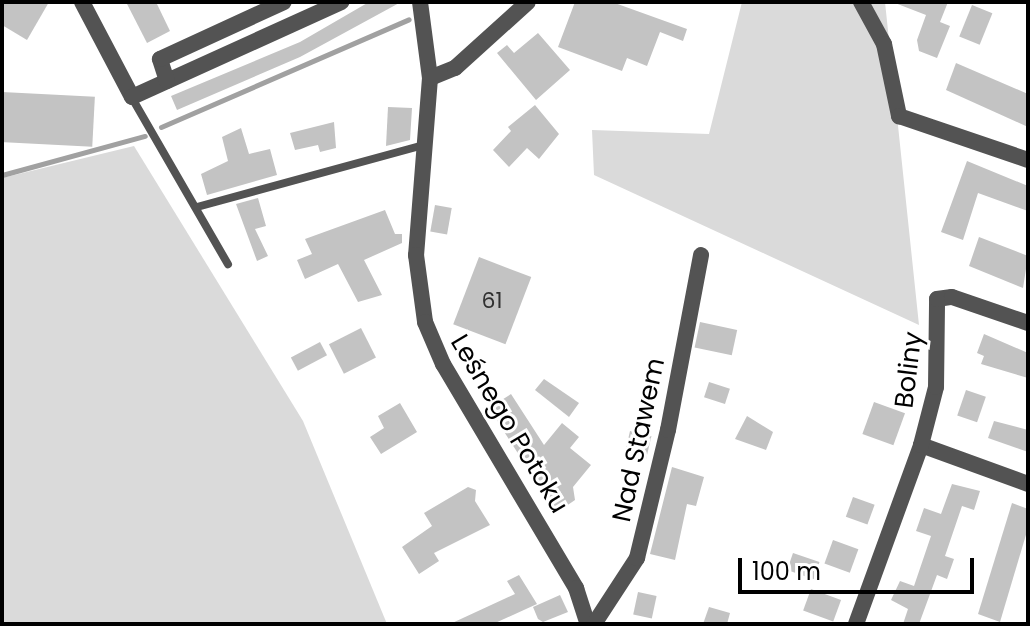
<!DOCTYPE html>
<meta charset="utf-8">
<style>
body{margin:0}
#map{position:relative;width:1030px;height:626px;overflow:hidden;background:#fff;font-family:Poppins,sans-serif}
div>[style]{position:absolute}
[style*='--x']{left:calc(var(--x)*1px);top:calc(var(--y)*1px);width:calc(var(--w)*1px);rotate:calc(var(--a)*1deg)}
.green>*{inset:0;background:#dadada}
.stream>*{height:5px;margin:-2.5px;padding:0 2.5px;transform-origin:2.5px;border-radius:2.5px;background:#a1a1a1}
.building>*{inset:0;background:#c3c3c3;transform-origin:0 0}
.service>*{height:8px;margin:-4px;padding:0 4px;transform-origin:4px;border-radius:4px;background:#535353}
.minor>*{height:16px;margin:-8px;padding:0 8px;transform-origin:8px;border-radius:8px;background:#535353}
span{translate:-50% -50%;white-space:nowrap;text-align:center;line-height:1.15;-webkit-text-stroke:6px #fff;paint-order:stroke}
.number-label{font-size:22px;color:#313131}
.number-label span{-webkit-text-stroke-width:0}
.street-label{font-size:26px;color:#000}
.frame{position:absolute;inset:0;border:4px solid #000;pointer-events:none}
.scale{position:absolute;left:738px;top:558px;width:236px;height:36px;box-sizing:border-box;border:4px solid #000;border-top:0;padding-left:10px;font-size:24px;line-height:28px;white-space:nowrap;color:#000;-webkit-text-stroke:6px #fff;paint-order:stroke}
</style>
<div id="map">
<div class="green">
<div style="clip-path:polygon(742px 2px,885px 2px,919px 325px,594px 175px,592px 130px,709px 134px)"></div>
<div style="clip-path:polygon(134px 146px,303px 421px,387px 624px,2px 624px,2px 178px)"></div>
</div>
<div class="stream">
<div style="--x:161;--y:127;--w:270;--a:-23.5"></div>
<div style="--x:2;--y:175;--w:148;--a:-15.3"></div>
</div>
<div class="building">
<div style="clip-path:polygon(2px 2px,49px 2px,27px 40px,2px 25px)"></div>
<div style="clip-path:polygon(126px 2px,156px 2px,170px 31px,147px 43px)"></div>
<div style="clip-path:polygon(369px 2px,401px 2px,300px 57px,177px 110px,171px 96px,300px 42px)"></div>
<div style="clip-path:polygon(575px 2px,612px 2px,687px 29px,683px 41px,660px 32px,647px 66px,627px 58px,622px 71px,558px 47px)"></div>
<div style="clip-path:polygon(906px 2px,948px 2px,940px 22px,950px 26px,937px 58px,919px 51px,917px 40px,926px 15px,895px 3px)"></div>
<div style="left:972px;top:5px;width:22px;height:34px;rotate:22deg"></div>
<div style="clip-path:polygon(538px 33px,570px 70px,536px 100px,497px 53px,507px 45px,514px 53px)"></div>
<div style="clip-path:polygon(956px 63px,1028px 94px,1028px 127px,946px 90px)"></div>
<div style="left:2px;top:92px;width:93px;height:50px;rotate:3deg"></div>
<div style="clip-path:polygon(535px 105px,559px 134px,539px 159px,527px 148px,509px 167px,493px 150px,511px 131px,508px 127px)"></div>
<div style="clip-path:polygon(388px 107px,412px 108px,410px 140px,386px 146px)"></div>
<div style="clip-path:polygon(334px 122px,336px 148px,320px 152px,318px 145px,295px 150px,290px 133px)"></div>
<div style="clip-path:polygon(241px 128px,249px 154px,270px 149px,277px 175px,207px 195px,201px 174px,228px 161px,222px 137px)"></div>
<div style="clip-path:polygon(967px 161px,1028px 186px,1028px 211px,978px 193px,963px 240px,941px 232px)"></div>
<div style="clip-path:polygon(258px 198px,266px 226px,255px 229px,268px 256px,257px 261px,236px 204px)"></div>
<div style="left:435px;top:205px;width:17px;height:27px;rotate:10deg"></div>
<div style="clip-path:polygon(385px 210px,395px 234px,402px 234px,402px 243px,364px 260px,382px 295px,358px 302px,338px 264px,305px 279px,297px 260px,312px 254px,305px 239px)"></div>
<div style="clip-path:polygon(979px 237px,1028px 256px,1023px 288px,969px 266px)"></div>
<div style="left:479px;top:257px;width:56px;height:72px;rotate:21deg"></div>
<div style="left:700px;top:322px;width:38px;height:26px;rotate:12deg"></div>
<div style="left:361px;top:328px;width:33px;height:36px;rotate:63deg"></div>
<div style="clip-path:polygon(984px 334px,1028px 353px,1028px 378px,981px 364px,984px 356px,977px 353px)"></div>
<div style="left:320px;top:342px;width:15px;height:33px;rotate:62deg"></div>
<div style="clip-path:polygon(544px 379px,579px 403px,569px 417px,535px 390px)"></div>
<div style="left:709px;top:382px;width:22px;height:16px;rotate:18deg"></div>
<div style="left:966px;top:390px;width:21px;height:27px;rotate:19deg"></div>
<div style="clip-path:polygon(511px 394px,544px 445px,562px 423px,579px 437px,570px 448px,591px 465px,573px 487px,575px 500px,556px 513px,489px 408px)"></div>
<div style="left:874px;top:402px;width:33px;height:34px;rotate:20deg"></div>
<div style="clip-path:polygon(400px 403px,417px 432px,381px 454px,370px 437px,384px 428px,378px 416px)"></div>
<div style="clip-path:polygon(747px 416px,773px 432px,766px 450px,735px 439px)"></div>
<div style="clip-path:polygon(994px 421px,1028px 430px,1028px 452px,988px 438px)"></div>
<div style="left:630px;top:431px;width:22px;height:24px;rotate:13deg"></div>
<div style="clip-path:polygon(672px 467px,704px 477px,696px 506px,687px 504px,675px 560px,650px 554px)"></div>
<div style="clip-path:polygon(952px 484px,980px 491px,974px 510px,962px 506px,945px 556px,954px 559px,947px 579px,937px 575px,919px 624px,903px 624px,908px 609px,891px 600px,900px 581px,914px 586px,931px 536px,916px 531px,924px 508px,941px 514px)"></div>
<div style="clip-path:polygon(468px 487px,476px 490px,475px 501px,490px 525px,434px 553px,439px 561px,419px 574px,402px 547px,432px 526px,424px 513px)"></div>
<div style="left:853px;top:497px;width:23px;height:21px;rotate:20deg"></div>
<div style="clip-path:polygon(1012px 503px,1028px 509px,1028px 528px,1000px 622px,978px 614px)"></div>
<div style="left:833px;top:540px;width:27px;height:25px;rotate:20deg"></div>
<div style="left:793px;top:553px;width:28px;height:18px;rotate:19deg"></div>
<div style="clip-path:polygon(519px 575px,537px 604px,493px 624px,450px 624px,515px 594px,507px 581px)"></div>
<div style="left:811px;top:589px;width:32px;height:23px;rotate:20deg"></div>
<div style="left:638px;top:592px;width:19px;height:23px;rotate:12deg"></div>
<div style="clip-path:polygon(560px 595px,568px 612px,543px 622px,538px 619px,533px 607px)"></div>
<div style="clip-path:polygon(709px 607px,730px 613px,727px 624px,703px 624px)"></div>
</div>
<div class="service">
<div style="--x:132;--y:98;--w:192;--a:60"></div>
<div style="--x:197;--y:207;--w:235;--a:-15.3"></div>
</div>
<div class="minor">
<div style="--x:82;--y:2;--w:107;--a:62.2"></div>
<div style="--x:132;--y:97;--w:230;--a:-24.4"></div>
<div style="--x:420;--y:2;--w:77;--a:82.5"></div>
<div style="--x:430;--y:78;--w:178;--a:94.5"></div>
<div style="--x:416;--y:255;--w:68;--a:82.3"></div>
<div style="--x:425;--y:322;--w:46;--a:66.8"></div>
<div style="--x:443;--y:364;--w:261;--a:59.3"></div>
<div style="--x:576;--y:588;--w:38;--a:72"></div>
<div style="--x:861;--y:2;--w:48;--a:61.3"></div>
<div style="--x:884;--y:44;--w:74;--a:78.2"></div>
<div style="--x:899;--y:116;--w:136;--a:18.8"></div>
<div style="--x:430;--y:78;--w:27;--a:-22"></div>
<div style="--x:455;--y:68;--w:98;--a:-42.1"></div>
<div style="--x:167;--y:81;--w:23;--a:-108"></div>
<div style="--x:160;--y:59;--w:136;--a:-24.7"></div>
<div style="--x:921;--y:445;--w:114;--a:20"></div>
<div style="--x:594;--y:624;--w:79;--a:-56.9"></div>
<div style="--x:637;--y:558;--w:132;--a:-76.4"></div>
<div style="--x:668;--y:430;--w:178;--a:-79.3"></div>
<div style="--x:856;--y:624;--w:190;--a:-70"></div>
<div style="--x:921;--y:445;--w:60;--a:-75.5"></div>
<div style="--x:936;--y:387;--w:88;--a:-89.3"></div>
<div style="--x:937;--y:299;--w:15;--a:-8"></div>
<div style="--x:952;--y:297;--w:80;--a:18.9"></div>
</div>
<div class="number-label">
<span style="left:492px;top:301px">61</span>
</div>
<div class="street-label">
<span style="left:909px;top:370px;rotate:-83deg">Boliny</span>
<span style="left:509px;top:424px;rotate:59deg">Leśnego Potoku</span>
<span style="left:639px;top:440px;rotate:-78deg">Nad Stawem</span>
</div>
<div class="frame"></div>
<div class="scale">100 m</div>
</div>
